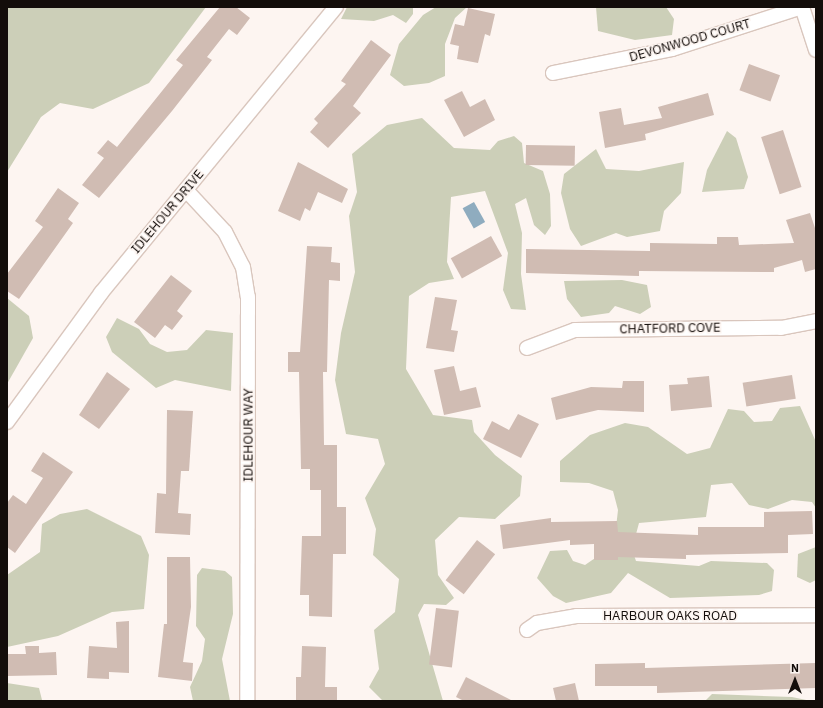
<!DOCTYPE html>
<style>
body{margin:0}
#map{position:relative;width:823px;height:708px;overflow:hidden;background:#fdf5f1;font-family:"IBM Plex Sans",sans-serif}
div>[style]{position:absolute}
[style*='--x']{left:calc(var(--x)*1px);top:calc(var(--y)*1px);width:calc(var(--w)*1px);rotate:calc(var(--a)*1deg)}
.green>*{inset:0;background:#cccfb8}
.water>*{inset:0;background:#8facbf;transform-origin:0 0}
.building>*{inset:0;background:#d0bcb3;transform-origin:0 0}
.roads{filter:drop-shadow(1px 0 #d9c6bd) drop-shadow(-1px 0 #d9c6bd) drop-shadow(0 1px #d9c6bd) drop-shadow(0 -1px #d9c6bd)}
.minor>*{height:14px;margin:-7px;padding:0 7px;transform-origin:7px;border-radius:7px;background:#fff}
span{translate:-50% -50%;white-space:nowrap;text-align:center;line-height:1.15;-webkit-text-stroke:3.5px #fdf5f1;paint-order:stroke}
.street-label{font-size:13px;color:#130d0a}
.frame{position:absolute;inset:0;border:8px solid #130d0a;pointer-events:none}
.north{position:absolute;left:775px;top:660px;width:40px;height:40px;-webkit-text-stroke:3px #fdf5f1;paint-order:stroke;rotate:0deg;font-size:11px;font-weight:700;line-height:16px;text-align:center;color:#130d0a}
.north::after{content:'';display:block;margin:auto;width:14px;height:18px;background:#130d0a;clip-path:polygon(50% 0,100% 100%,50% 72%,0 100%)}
</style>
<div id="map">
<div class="green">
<div style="clip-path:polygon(7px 7px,206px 7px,149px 83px,93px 109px,60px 103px,41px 117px,7px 172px)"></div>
<div style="clip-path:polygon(347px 7px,413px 7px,413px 14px,406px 23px,393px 15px,374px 21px,341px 19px)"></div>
<div style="clip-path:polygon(436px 7px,467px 7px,455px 18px,445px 44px,445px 76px,429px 83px,404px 86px,390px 75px,399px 44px,423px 15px)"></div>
<div style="clip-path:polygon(596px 7px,666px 7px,674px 19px,672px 35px,635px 40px,598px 31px)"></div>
<div style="clip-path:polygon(422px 118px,454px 148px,490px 150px,498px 141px,514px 136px,522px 143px,524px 163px,543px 171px,550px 194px,551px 226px,545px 235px,534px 225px,526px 198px,515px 204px,522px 233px,521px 274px,526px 310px,511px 309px,503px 290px,508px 253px,485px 191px,451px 197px,447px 262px,454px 279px,429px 283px,409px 296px,406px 369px,433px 415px,472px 420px,474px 432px,495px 455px,522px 476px,520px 496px,495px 519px,459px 517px,435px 540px,438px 575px,454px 598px,446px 605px,424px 604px,418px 615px,443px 701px,383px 701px,369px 687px,379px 669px,374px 630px,395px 612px,399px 579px,373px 555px,376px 529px,365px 498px,385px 464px,378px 439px,346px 434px,335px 380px,341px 333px,355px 272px,349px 216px,357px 192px,352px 154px,387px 125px)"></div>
<div style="clip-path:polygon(727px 131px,736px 138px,748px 177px,744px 189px,702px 192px,707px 170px)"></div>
<div style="clip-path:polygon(596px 149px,606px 169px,639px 171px,684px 162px,681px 193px,664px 211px,660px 231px,627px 237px,616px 233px,581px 246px,570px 229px,561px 193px,564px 174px)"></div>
<div style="clip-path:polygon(622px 280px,647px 285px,651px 307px,640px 314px,615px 306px,609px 313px,581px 317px,567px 299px,564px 281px)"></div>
<div style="clip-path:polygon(7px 298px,29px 316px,33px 338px,7px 384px)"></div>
<div style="clip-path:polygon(117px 318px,139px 329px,150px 344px,167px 352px,187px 350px,206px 330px,233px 333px,231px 391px,175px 380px,156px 388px,112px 352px,106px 337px)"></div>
<div style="clip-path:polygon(800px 406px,816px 442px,816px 508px,812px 502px,792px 500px,768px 509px,749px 505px,732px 483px,711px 485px,706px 517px,639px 523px,632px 549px,636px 561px,699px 566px,711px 561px,767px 563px,774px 570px,772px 591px,759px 595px,670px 598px,628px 573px,611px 593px,566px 603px,553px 596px,537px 578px,550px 551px,567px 550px,573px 561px,585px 565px,614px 545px,618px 510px,613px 491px,589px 483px,560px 482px,560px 461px,590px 435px,625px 423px,648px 427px,687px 454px,710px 448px,728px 409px,744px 411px,754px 422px,772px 421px,780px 408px)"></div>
<div style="clip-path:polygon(87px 509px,141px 536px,149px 555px,144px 609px,112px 612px,58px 636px,7px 647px,7px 575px,40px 552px,42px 524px,60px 514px)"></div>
<div style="clip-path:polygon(816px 547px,816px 580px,810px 583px,797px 577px,798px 554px)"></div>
<div style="clip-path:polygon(202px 568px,225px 571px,232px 577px,233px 614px,222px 659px,230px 701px,193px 701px,190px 687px,202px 661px,205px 639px,196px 626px,197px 575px)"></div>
<div style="clip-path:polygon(7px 683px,39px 688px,42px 700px,7px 701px)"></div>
<div style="clip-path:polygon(712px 694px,792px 697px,811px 701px,705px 701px)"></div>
</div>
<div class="water">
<div style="left:474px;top:202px;width:23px;height:13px;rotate:61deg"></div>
</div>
<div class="building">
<div style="clip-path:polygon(220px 7px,236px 7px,250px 18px,237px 35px,229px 29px,207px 57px,212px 60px,172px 111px,99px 198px,82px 185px,104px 158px,97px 153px,108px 140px,117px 147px,183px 65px,176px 60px)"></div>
<div style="clip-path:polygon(468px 8px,495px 14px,490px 36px,485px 34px,478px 63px,457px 59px,459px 46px,450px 44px,455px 24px,464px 26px)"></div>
<div style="clip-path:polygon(371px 40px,391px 55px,353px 106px,361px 113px,328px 148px,310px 132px,318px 123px,314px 119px,346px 84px,341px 81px)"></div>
<div style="left:749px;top:64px;width:33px;height:28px;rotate:20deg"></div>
<div style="clip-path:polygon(462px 91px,470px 107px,485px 99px,495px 120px,464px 137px,444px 100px)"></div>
<div style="clip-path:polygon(708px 93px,714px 115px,645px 134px,646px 140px,605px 148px,599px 112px,621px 108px,624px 125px,662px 118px,658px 107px)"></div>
<div style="left:783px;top:130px;width:60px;height:23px;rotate:72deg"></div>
<div style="left:526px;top:145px;width:49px;height:20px;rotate:1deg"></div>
<div style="clip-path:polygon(298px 162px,348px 189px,342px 203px,318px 192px,310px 211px,305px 208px,300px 221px,278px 211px)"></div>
<div style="clip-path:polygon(58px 188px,79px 203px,68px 219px,73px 223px,19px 299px,7px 291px,7px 274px,43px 227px,35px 221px)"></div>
<div style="clip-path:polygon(810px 213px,816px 231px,816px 269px,805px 272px,802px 260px,774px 268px,774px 272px,639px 271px,639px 276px,526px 273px,526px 249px,650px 251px,650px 243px,717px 244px,717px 237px,738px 237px,739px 245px,794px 243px,786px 220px)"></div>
<div style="left:491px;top:236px;width:23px;height:46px;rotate:61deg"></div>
<div style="clip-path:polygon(307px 246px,332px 247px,331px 262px,340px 263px,340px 281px,329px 280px,327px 372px,323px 372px,324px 445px,337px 445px,337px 507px,346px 507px,346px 554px,333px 554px,332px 617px,309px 616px,309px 595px,300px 595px,302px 536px,321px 536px,321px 490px,310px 490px,310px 469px,301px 469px,299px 372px,288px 372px,288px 352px,300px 352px)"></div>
<div style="clip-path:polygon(171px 275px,192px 291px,177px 311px,183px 316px,172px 330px,165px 325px,155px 338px,134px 322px)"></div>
<div style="clip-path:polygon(435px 297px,457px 300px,451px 330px,458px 331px,454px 352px,426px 348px)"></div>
<div style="clip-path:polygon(454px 366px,460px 391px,476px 387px,481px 407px,444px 415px,434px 370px)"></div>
<div style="clip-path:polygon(107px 372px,130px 389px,99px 429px,79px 415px)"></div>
<div style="left:792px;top:375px;width:24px;height:50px;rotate:81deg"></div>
<div style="clip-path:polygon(709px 376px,712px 407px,671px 411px,669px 385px,688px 384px,687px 378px)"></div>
<div style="clip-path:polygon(623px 381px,644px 381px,644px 412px,598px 410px,556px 420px,551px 398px,591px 387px,622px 388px)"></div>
<div style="clip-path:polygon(167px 410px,193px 411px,189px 471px,181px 471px,178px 513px,191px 514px,190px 535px,155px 533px,157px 493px,166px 494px)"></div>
<div style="clip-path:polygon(518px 414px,539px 424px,521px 458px,483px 439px,492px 421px,509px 430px)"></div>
<div style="clip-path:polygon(43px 452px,73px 472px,15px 553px,7px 547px,7px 503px,13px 495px,26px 504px,43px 478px,31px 471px)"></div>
<div style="clip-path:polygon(812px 511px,813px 534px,788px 535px,788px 553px,686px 555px,686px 559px,618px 557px,618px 560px,594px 560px,594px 544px,570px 545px,570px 540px,503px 549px,500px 525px,551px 518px,551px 522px,617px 521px,618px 532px,698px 535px,698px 527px,764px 527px,764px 512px)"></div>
<div style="left:477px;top:540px;width:23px;height:51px;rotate:38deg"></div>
<div style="clip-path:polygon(167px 557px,190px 557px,191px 607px,183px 662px,193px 663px,192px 681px,158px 677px,164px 624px,167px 624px)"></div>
<div style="left:436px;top:608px;width:23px;height:57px;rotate:7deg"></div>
<div style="clip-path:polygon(129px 621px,129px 673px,109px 672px,109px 679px,87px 678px,89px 646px,117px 648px,116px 622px)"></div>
<div style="clip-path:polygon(25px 646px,39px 646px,39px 653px,56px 652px,57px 675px,7px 676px,7px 654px,26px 654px)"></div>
<div style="clip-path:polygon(302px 646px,326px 647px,325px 687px,337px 687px,337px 701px,296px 701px,296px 677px,301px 677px)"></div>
<div style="clip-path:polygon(645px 663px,645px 668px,816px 663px,816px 688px,657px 693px,657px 686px,595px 686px,595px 664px)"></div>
<div style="clip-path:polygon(466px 677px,513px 701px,464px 701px,456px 697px)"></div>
<div style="clip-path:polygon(575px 683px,579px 701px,556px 701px,553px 688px)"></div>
</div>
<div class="roads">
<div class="minor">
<div style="--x:802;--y:7;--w:45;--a:72"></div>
<div style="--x:553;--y:73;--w:121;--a:-11.4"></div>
<div style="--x:672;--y:49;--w:137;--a:-17.9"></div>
<div style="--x:186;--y:190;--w:57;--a:47.1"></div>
<div style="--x:225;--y:232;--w:39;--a:63"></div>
<div style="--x:243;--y:267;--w:30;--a:81"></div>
<div style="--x:248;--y:297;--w:404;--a:90.1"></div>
<div style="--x:527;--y:348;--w:51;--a:-20.6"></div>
<div style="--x:575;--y:330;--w:206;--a:-0.6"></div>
<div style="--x:781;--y:328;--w:36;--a:-11"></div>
<div style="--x:7;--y:422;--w:160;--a:-53.9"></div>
<div style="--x:101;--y:293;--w:370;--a:-50.6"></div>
<div style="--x:527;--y:630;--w:12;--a:-35"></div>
<div style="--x:537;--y:623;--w:41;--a:-9.9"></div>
<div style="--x:577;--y:616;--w:239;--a:-0.2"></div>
</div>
</div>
<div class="street-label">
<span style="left:690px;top:41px;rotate:-16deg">DEVONWOOD COURT</span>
<span style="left:168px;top:212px;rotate:-50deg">IDLEHOUR DRIVE</span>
<span style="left:670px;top:329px;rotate:-1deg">CHATFORD COVE</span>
<span style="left:249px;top:435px;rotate:-90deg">IDLEHOUR WAY</span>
<span style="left:670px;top:616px">HARBOUR OAKS ROAD</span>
</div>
<div class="frame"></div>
<div class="north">N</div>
</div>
